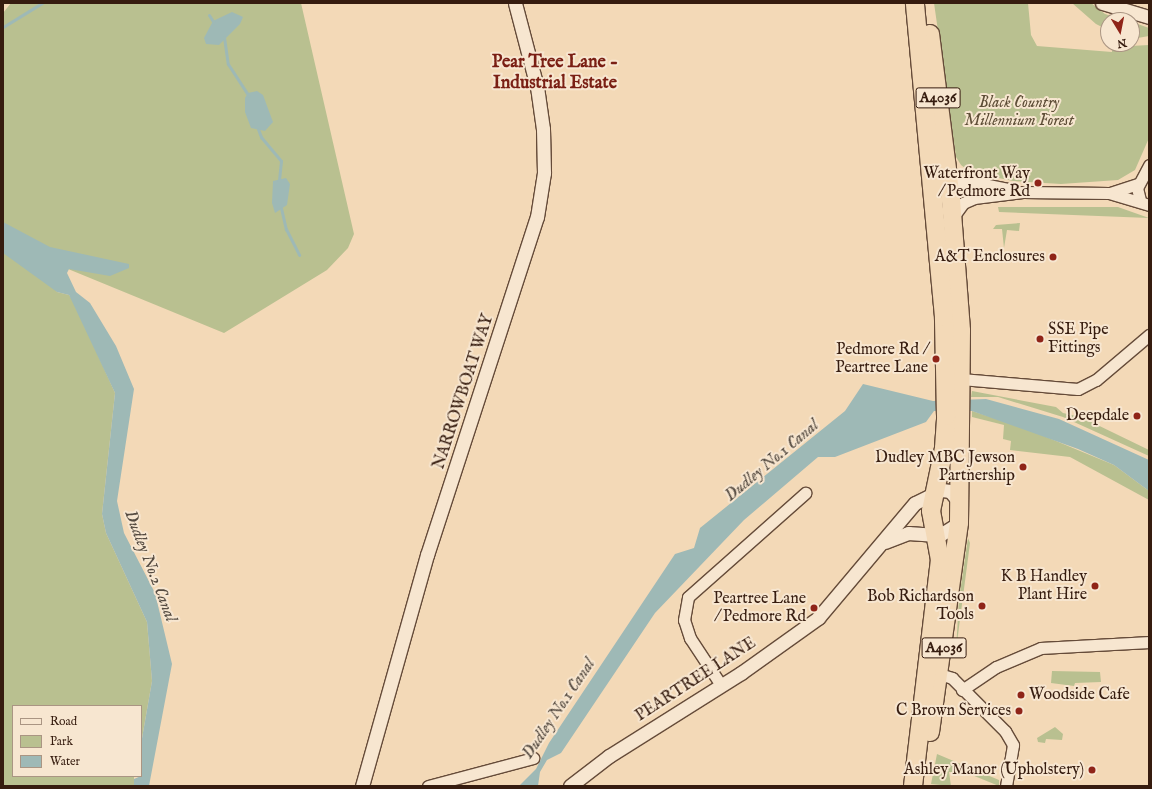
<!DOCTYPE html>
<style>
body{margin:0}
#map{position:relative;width:1152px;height:789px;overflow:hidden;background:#f3d9b7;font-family:"IM FELL English",serif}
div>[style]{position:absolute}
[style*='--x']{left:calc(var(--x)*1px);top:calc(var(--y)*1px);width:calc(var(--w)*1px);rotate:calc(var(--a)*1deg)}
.green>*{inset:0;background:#b9c090}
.water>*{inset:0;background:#9eb9b6}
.stream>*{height:3px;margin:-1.5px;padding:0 1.5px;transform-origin:1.5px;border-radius:1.5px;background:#9eb9b6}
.roads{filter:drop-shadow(1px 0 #654b39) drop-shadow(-1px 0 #654b39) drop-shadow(0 1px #654b39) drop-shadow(0 -1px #654b39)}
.minor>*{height:11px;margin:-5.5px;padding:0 5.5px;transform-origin:5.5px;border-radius:5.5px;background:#f7e6d0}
.tertiary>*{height:13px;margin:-6.5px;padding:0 6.5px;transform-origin:6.5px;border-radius:6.5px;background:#f7e6d0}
.trunk>*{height:18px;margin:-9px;padding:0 9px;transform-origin:9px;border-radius:9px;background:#f3d9b7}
.dots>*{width:11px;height:11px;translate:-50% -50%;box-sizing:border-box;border:2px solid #f7e6d0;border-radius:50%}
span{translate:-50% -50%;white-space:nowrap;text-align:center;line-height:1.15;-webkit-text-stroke:4px #f7e6d0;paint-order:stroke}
.shield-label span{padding:1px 3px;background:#f7e6d0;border:1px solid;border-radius:3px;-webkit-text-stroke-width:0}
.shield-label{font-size:15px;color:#361c0f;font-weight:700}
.park-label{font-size:16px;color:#5d4d36;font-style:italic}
.poi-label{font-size:16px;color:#361c0f}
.right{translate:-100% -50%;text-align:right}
.left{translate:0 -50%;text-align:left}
.street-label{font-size:16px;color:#361c0f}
.water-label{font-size:17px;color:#554b41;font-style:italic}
.quarter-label{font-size:18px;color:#7a1f14;font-weight:700}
.frame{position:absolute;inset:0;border:4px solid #361c0f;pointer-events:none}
.legend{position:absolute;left:12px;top:705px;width:130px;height:72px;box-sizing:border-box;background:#f7e6d0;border:1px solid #aa9583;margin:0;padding:5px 7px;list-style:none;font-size:12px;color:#361c0f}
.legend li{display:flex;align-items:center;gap:8px;height:20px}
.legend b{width:20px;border:1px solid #aa9583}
.north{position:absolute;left:1100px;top:12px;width:40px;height:40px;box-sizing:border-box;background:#f7e6d0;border:1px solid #aa9583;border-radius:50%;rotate:170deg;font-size:11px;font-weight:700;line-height:16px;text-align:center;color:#361c0f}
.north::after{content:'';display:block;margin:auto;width:14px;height:18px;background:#8f2418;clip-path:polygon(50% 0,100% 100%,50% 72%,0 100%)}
</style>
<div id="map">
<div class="green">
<div style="clip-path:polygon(11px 3px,301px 3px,354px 234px,348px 248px,327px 270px,224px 333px,34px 255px,57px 292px,69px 295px,74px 302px,115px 393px,102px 514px,106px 533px,147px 622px,152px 681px,141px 744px,141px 706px,13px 706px,13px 776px,134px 776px,134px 786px,3px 786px,3px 13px)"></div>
<div style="clip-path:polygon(934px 3px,1028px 3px,1031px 35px,1037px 46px,1112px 52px,1112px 47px,1149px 45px,1149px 138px,1135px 170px,1118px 180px,1061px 184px,1013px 181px,970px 172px,961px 165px,956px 157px)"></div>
<div style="clip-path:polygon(1072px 3px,1091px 3px,1105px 14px,1123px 20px,1108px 20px,1108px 30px,1096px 24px)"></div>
<div style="clip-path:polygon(1132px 22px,1149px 28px,1149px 36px,1132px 39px)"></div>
<div style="clip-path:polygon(998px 207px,1118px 207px,1149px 218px,999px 212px)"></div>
<div style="clip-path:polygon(1020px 223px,1019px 231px,1007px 230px,1004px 248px,1002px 229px,993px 229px,996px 225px)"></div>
<div style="clip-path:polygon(972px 391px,1056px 407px,1063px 413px,1081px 417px,1149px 450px,1149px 456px,1063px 417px,998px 397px,971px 397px)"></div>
<div style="clip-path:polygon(972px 411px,1027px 429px,1114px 465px,1149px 491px,1149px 500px,1070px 457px,1010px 450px,1011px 441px,1003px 439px,1004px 425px,972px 417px)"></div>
<div style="clip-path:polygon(968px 538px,970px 543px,956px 650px,959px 599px)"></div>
<div style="clip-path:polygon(1052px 671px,1100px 672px,1101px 682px,1075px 683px,1074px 686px,1051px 683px)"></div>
<div style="clip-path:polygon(1055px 727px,1063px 734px,1062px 740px,1046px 739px,1045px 743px,1038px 742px,1037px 738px)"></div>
<div style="clip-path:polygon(937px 754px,999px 780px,999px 786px,967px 773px,949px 772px,951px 786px,931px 784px)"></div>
</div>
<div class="water">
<div style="clip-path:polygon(232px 12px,243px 17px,240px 24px,219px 45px,206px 44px,204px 38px,213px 21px)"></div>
<div style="clip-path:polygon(257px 91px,263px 95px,273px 122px,265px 131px,251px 128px,245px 112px,245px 98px,248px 93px)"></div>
<div style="clip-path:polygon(286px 178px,290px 184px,287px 205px,275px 213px,272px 203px,273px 181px)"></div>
<div style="clip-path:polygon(3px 222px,50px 247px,129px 264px,129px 268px,110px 276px,69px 269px,67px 273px,76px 292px,90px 303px,116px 346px,134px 389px,117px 501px,124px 533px,155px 593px,172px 664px,149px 786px,134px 786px,134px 779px,141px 776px,141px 744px,152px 681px,147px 622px,106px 533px,102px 514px,115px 393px,69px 295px,57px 292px,3px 253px)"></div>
<div style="clip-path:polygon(863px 384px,933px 401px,986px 399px,1059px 419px,1149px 460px,1149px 491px,1114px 465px,1078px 449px,972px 411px,934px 411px,926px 422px,835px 457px,818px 457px,744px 520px,655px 613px,561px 753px,547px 760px,540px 772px,538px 786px,519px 786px,536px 769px,549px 743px,675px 554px,694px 548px,700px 528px,845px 411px)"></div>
</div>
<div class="stream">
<div style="--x:209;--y:15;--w:9;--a:58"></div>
<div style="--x:3;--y:27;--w:46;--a:-31.6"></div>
<div style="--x:224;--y:37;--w:27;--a:82"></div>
<div style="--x:228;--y:64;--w:38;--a:57"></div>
<div style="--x:258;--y:129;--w:9;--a:69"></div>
<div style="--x:261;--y:137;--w:31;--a:50"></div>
<div style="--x:281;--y:161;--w:20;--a:96"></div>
<div style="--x:281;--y:208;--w:22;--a:77"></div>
<div style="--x:286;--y:229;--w:29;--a:63"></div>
</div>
<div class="roads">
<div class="minor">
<div style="--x:944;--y:188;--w:25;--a:-16"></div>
<div style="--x:968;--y:181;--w:47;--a:11.1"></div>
<div style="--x:1110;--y:193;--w:29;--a:-18"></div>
<div style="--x:1140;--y:200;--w:12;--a:-104"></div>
<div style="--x:1137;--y:188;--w:26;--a:-62"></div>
<div style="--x:953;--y:217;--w:17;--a:-54"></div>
<div style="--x:963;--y:203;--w:12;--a:-24"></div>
<div style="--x:974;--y:198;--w:49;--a:-7"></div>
<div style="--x:1023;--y:192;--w:86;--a:0.7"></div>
<div style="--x:1109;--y:193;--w:42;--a:16.7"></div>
<div style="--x:961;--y:379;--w:117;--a:4.9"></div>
<div style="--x:1078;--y:389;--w:20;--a:-27"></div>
<div style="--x:1096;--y:380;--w:70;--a:-40.3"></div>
<div style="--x:933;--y:677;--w:7;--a:-27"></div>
<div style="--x:939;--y:674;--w:14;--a:17"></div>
<div style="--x:952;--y:678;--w:75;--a:45"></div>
<div style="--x:1005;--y:731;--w:16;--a:60"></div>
<div style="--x:1013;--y:745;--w:42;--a:99.7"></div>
<div style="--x:721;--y:685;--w:56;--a:-123.4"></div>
<div style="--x:690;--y:638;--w:19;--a:-108"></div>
<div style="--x:684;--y:620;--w:23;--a:-80"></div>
<div style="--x:688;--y:597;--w:157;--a:-41.6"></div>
<div style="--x:962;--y:690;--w:41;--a:-34.1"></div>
<div style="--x:996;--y:667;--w:49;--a:-22.9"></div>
<div style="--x:1041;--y:648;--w:108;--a:-3.2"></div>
<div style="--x:428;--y:786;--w:109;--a:-14.9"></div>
</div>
<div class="tertiary">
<div style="--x:1102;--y:3;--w:49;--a:16.6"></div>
<div style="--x:885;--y:542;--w:25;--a:-21"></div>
<div style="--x:908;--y:533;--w:32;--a:4"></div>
<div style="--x:940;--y:535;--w:22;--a:-32"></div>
<div style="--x:362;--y:786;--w:240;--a:-74.3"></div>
<div style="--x:427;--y:555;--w:355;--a:-72"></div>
<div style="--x:537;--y:217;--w:45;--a:-81"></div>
<div style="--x:544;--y:173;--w:44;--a:-91.3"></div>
<div style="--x:543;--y:129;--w:42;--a:-98.1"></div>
<div style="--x:537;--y:87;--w:87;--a:-104.7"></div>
<div style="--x:570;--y:786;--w:49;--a:-37.6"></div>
<div style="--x:609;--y:756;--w:156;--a:-32.2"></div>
<div style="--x:741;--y:673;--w:95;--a:-35.5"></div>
<div style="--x:818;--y:618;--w:150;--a:-49.9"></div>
<div style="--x:915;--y:503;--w:30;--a:-26"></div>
<div style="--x:942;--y:490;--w:8;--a:7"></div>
<div style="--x:950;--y:491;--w:16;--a:50"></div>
</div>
<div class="trunk">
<div style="--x:930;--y:34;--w:167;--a:82.8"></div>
<div style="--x:951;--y:200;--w:131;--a:85.6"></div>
<div style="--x:961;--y:331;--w:192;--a:90.6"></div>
<div style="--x:959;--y:523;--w:211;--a:97.9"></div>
<div style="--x:913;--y:786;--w:228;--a:-83.2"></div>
<div style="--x:940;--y:560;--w:50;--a:-100.4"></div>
<div style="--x:931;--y:511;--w:64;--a:-78.3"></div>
<div style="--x:944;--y:448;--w:32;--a:-86"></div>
<div style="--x:946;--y:416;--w:99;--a:-91.2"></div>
<div style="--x:944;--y:317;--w:315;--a:-95.3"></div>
</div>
</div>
<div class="dots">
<div style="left:1038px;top:183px;background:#8f2418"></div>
<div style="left:1053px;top:257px;background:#8f2418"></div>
<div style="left:1040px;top:339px;background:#8f2418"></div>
<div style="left:936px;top:359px;background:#8f2418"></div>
<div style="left:1137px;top:416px;background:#8f2418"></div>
<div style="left:1023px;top:467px;background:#8f2418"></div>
<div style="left:1095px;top:586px;background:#8f2418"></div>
<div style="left:982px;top:606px;background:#8f2418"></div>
<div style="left:814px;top:608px;background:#8f2418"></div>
<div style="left:1021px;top:695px;background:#8f2418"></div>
<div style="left:1019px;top:711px;background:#8f2418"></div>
<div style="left:1092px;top:770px;background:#8f2418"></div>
</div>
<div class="shield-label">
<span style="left:938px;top:98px">A4036</span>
<span style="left:944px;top:648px">A4036</span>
</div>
<div class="park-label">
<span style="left:1019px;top:112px">Black Country<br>Millennium Forest</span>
</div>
<div class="poi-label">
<span class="right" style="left:1030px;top:183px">Waterfront Way<br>/ Pedmore Rd</span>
<span class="right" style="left:1045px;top:257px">A&amp;T Enclosures</span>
<span class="left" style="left:1048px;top:339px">SSE Pipe<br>Fittings</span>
<span class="right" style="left:928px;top:359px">Pedmore Rd /<br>Peartree Lane</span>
<span class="right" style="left:1129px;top:416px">Deepdale</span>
<span class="right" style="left:1015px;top:467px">Dudley MBC Jewson<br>Partnership</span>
<span class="right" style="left:1087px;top:586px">K B Handley<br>Plant Hire</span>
<span class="right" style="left:974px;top:606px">Bob Richardson<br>Tools</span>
<span class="right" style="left:806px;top:608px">Peartree Lane<br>/ Pedmore Rd</span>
<span class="left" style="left:1029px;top:695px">Woodside Cafe</span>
<span class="right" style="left:1011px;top:711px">C Brown Services</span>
<span class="right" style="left:1084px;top:770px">Ashley Manor (Upholstery)</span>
</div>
<div class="street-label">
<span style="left:464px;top:392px;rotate:-72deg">NARROWBOAT WAY</span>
<span style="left:696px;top:680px;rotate:-33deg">PEARTREE LANE</span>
</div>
<div class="water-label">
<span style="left:772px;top:461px;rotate:-40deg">Dudley No.1 Canal</span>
<span style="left:150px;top:566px;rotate:69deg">Dudley No.2 Canal</span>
<span style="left:559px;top:709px;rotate:-56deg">Dudley No.1 Canal</span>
</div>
<div class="quarter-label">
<span style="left:555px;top:74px">Pear Tree Lane -<br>Industrial Estate</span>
</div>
<div class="frame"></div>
<ul class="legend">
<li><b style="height:5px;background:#f7e6d0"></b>Road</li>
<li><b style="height:11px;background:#b9c090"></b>Park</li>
<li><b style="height:11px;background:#9eb9b6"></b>Water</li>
</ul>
<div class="north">N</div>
</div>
